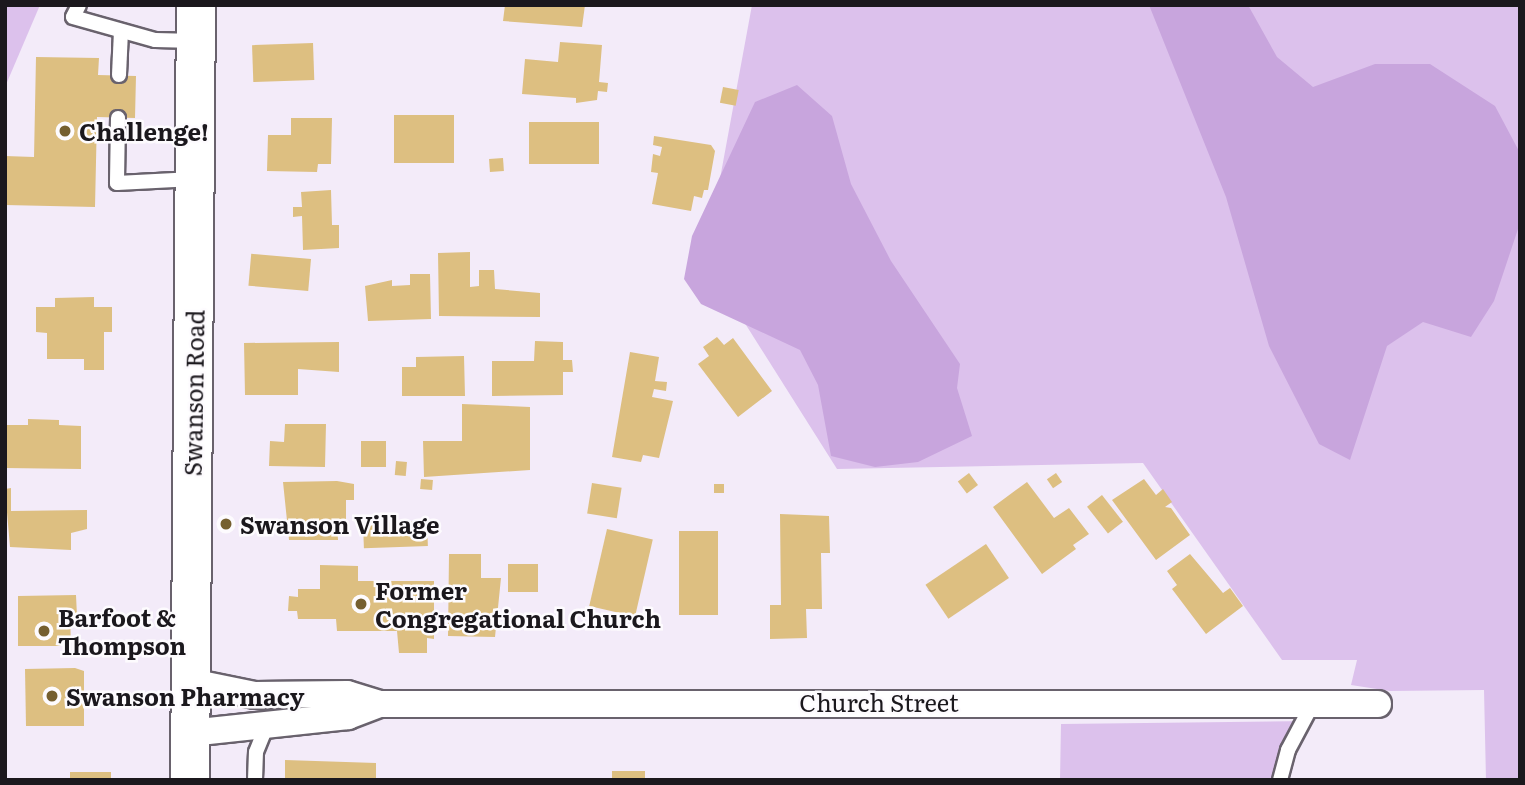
<!DOCTYPE html>
<style>
body{margin:0}
#map{position:relative;width:1525px;height:785px;overflow:hidden;background:#f3ebf9;font-family:Literata,serif}
div>[style]{position:absolute}
[style*='--x']{left:calc(var(--x)*1px);top:calc(var(--y)*1px);width:calc(var(--w)*1px);rotate:calc(var(--a)*1deg)}
.green>*{inset:0;background:#dcc1ec}
.forest>*{inset:0;background:#c8a5dd}
.building>*{inset:0;background:#ddbf81;transform-origin:0 0}
.roads{filter:drop-shadow(2px 0 #69626d) drop-shadow(-2px 0 #69626d) drop-shadow(0 2px #69626d) drop-shadow(0 -2px #69626d)}
.lane>*{height:14px;margin:-7px;padding:0 7px;transform-origin:7px;border-radius:7px;background:#fff}
.street>*{height:26px;margin:-13px;padding:0 13px;transform-origin:13px;border-radius:13px;background:#fff}
.secondary>*{height:38px;margin:-19px;padding:0 19px;transform-origin:19px;border-radius:19px;background:#fff}
.dots>*{width:19px;height:19px;translate:-50% -50%;box-sizing:border-box;border:4px solid #fdfbfe;border-radius:50%}
span{translate:-50% -50%;white-space:nowrap;text-align:center;line-height:1.15;-webkit-text-stroke:5px #fdfbfe;paint-order:stroke}
.poi-label{font-size:24px;color:#1b181d;font-weight:700}
.left{translate:0 -50%;text-align:left}
.street-label{font-size:24px;color:#1b181d}
.frame{position:absolute;inset:0;border:7px solid #1b181d;pointer-events:none}
</style>
<div id="map">
<div class="green">
<div style="clip-path:polygon(5px 5px,40px 5px,5px 87px)"></div>
<div style="clip-path:polygon(752px 5px,1520px 5px,1520px 780px,1486px 780px,1484px 690px,1390px 691px,1351px 685px,1357px 660px,1282px 660px,1143px 463px,837px 469px,705px 260px)"></div>
<div style="clip-path:polygon(1309px 721px,1288px 759px,1290px 780px,1060px 780px,1061px 724px)"></div>
</div>
<div class="forest">
<div style="clip-path:polygon(1149px 5px,1248px 5px,1277px 57px,1313px 87px,1375px 64px,1430px 64px,1495px 106px,1520px 153px,1520px 223px,1494px 301px,1471px 337px,1423px 322px,1387px 346px,1350px 460px,1319px 444px,1269px 346px,1226px 197px)"></div>
<div style="clip-path:polygon(797px 85px,832px 116px,851px 184px,891px 261px,960px 364px,957px 388px,972px 436px,918px 462px,875px 467px,831px 456px,818px 385px,800px 350px,701px 304px,684px 279px,692px 236px,755px 102px)"></div>
</div>
<div class="building">
<div style="clip-path:polygon(505px 5px,585px 5px,582px 27px,503px 21px)"></div>
<div style="clip-path:polygon(560px 42px,602px 45px,599px 82px,608px 83px,607px 92px,598px 91px,597px 100px,576px 103px,576px 98px,522px 94px,525px 59px,558px 62px)"></div>
<div style="left:313px;top:43px;width:37px;height:61px;rotate:88deg"></div>
<div style="clip-path:polygon(36px 57px,99px 58px,98px 75px,136px 76px,135px 118px,97px 117px,95px 207px,5px 205px,5px 156px,34px 157px)"></div>
<div style="left:723px;top:87px;width:16px;height:16px;rotate:11deg"></div>
<div style="left:394px;top:115px;width:60px;height:48px"></div>
<div style="clip-path:polygon(291px 118px,332px 118px,331px 164px,318px 164px,317px 172px,267px 171px,268px 135px,291px 135px)"></div>
<div style="left:599px;top:122px;width:42px;height:70px;rotate:90deg"></div>
<div style="clip-path:polygon(654px 136px,711px 145px,715px 151px,708px 190px,704px 190px,702px 198px,694px 196px,691px 211px,652px 204px,658px 173px,651px 172px,653px 154px,660px 156px,662px 147px,653px 145px)"></div>
<div style="left:503px;top:158px;width:13px;height:14px;rotate:86deg"></div>
<div style="clip-path:polygon(331px 190px,332px 225px,339px 225px,339px 248px,303px 250px,302px 216px,293px 217px,293px 207px,302px 207px,301px 192px)"></div>
<div style="clip-path:polygon(470px 252px,470px 287px,479px 286px,479px 270px,494px 270px,495px 289px,540px 293px,540px 317px,439px 316px,438px 253px)"></div>
<div style="left:311px;top:259px;width:32px;height:60px;rotate:95deg"></div>
<div style="clip-path:polygon(410px 274px,430px 274px,431px 319px,368px 321px,365px 286px,392px 280px,392px 286px,410px 285px)"></div>
<div style="clip-path:polygon(94px 297px,94px 307px,112px 307px,112px 332px,104px 332px,104px 370px,84px 370px,84px 359px,47px 359px,47px 333px,36px 332px,36px 307px,55px 307px,55px 298px)"></div>
<div style="clip-path:polygon(717px 337px,724px 345px,733px 338px,772px 391px,738px 417px,698px 364px,709px 356px,703px 347px)"></div>
<div style="clip-path:polygon(535px 341px,563px 342px,563px 360px,572px 360px,573px 372px,563px 372px,563px 395px,492px 396px,492px 361px,534px 361px)"></div>
<div style="clip-path:polygon(339px 342px,339px 372px,298px 369px,298px 395px,245px 395px,244px 343px)"></div>
<div style="clip-path:polygon(630px 352px,659px 357px,655px 381px,667px 382px,666px 391px,654px 389px,652px 397px,673px 401px,659px 458px,643px 455px,641px 462px,612px 457px)"></div>
<div style="clip-path:polygon(464px 356px,465px 396px,402px 396px,402px 367px,416px 367px,416px 357px)"></div>
<div style="clip-path:polygon(462px 404px,530px 407px,530px 470px,424px 477px,423px 441px,462px 441px)"></div>
<div style="clip-path:polygon(28px 419px,59px 420px,59px 425px,81px 426px,81px 469px,5px 468px,5px 425px,28px 425px)"></div>
<div style="clip-path:polygon(285px 424px,326px 424px,325px 467px,269px 466px,270px 441px,284px 442px)"></div>
<div style="left:361px;top:441px;width:25px;height:26px"></div>
<div style="left:396px;top:461px;width:11px;height:14px;rotate:5deg"></div>
<div style="left:969px;top:473px;width:15px;height:14px;rotate:53deg"></div>
<div style="left:1056px;top:473px;width:11px;height:11px;rotate:56deg"></div>
<div style="left:421px;top:479px;width:12px;height:10px;rotate:5deg"></div>
<div style="clip-path:polygon(1144px 479px,1156px 495px,1163px 489px,1172px 502px,1165px 507px,1171px 508px,1190px 535px,1156px 560px,1112px 500px)"></div>
<div style="clip-path:polygon(337px 481px,354px 484px,354px 500px,346px 500px,346px 520px,337px 520px,338px 540px,289px 540px,283px 482px)"></div>
<div style="clip-path:polygon(1027px 482px,1054px 518px,1069px 508px,1089px 534px,1073px 545px,1076px 549px,1042px 574px,993px 507px)"></div>
<div style="left:592px;top:483px;width:30px;height:31px;rotate:9deg"></div>
<div style="left:714px;top:484px;width:10px;height:9px"></div>
<div style="clip-path:polygon(11px 488px,11px 511px,87px 510px,87px 529px,71px 533px,71px 550px,10px 547px,5px 489px)"></div>
<div style="left:1102px;top:495px;width:34px;height:19px;rotate:52deg"></div>
<div style="clip-path:polygon(780px 514px,829px 516px,830px 553px,821px 553px,822px 609px,806px 609px,807px 638px,770px 639px,770px 605px,781px 605px)"></div>
<div style="left:427px;top:521px;width:25px;height:64px;rotate:88deg"></div>
<div style="left:607px;top:529px;width:47px;height:79px;rotate:13deg"></div>
<div style="left:679px;top:531px;width:39px;height:84px"></div>
<div style="left:986px;top:544px;width:41px;height:73px;rotate:56deg"></div>
<div style="clip-path:polygon(449px 554px,481px 554px,481px 578px,501px 578px,495px 637px,448px 636px)"></div>
<div style="clip-path:polygon(1190px 554px,1223px 593px,1230px 588px,1243px 606px,1206px 634px,1172px 589px,1177px 585px,1167px 571px)"></div>
<div style="left:508px;top:564px;width:30px;height:28px"></div>
<div style="clip-path:polygon(320px 565px,358px 566px,358px 581px,434px 581px,434px 639px,427px 638px,427px 653px,399px 653px,397px 631px,337px 631px,336px 619px,298px 619px,297px 611px,288px 611px,289px 596px,298px 597px,298px 589px,320px 589px)"></div>
<div style="clip-path:polygon(76px 595px,77px 616px,70px 616px,71px 646px,18px 646px,18px 596px)"></div>
<div style="clip-path:polygon(75px 668px,84px 671px,84px 726px,26px 726px,25px 669px)"></div>
<div style="clip-path:polygon(285px 760px,376px 763px,376px 780px,285px 780px)"></div>
<div style="left:612px;top:771px;width:33px;height:9px"></div>
<div style="left:70px;top:772px;width:41px;height:8px"></div>
</div>
<div class="roads">
<div class="lane">
<div style="--x:79;--y:5;--w:13;--a:117"></div>
<div style="--x:73;--y:17;--w:85;--a:15.7"></div>
<div style="--x:155;--y:40;--w:41;--a:1.4"></div>
<div style="--x:119;--y:75;--w:44;--a:-87.4"></div>
<div style="--x:118;--y:118;--w:65;--a:90.9"></div>
<div style="--x:117;--y:183;--w:77;--a:-3"></div>
<div style="--x:255;--y:780;--w:28;--a:-88"></div>
<div style="--x:256;--y:752;--w:32;--a:-68"></div>
<div style="--x:1280;--y:780;--w:31;--a:-75"></div>
<div style="--x:1288;--y:750;--w:55;--a:-62"></div>
</div>
<div class="street">
<div style="--x:191;--y:682;--w:65;--a:11.5"></div>
<div style="--x:255;--y:695;--w:92;--a:-0.6"></div>
<div style="--x:347;--y:694;--w:34;--a:17"></div>
<div style="--x:379;--y:704;--w:999;--a:0"></div>
<div style="--x:190;--y:733;--w:159;--a:-6.1"></div>
<div style="--x:348;--y:716;--w:33;--a:-21"></div>
</div>
<div class="secondary">
<div style="--x:190;--y:780;--w:775;--a:-89.56"></div>
</div>
</div>
<div class="dots">
<div style="left:65px;top:131px;background:#755f2f"></div>
<div style="left:226px;top:524px;background:#755f2f"></div>
<div style="left:361px;top:604px;background:#755f2f"></div>
<div style="left:44px;top:631px;background:#755f2f"></div>
<div style="left:52px;top:696px;background:#755f2f"></div>
</div>
<div class="poi-label">
<span class="left" style="left:79px;top:131px">Challenge!</span>
<span class="left" style="left:240px;top:524px">Swanson Village</span>
<span class="left" style="left:375px;top:604px">Former<br>Congregational Church</span>
<span class="left" style="left:58px;top:631px">Barfoot &amp;<br>Thompson</span>
<span class="left" style="left:66px;top:696px">Swanson Pharmacy</span>
</div>
<div class="street-label">
<span style="left:193px;top:393px;rotate:-89deg">Swanson Road</span>
<span style="left:879px;top:702px">Church Street</span>
</div>
<div class="frame"></div>
</div>
